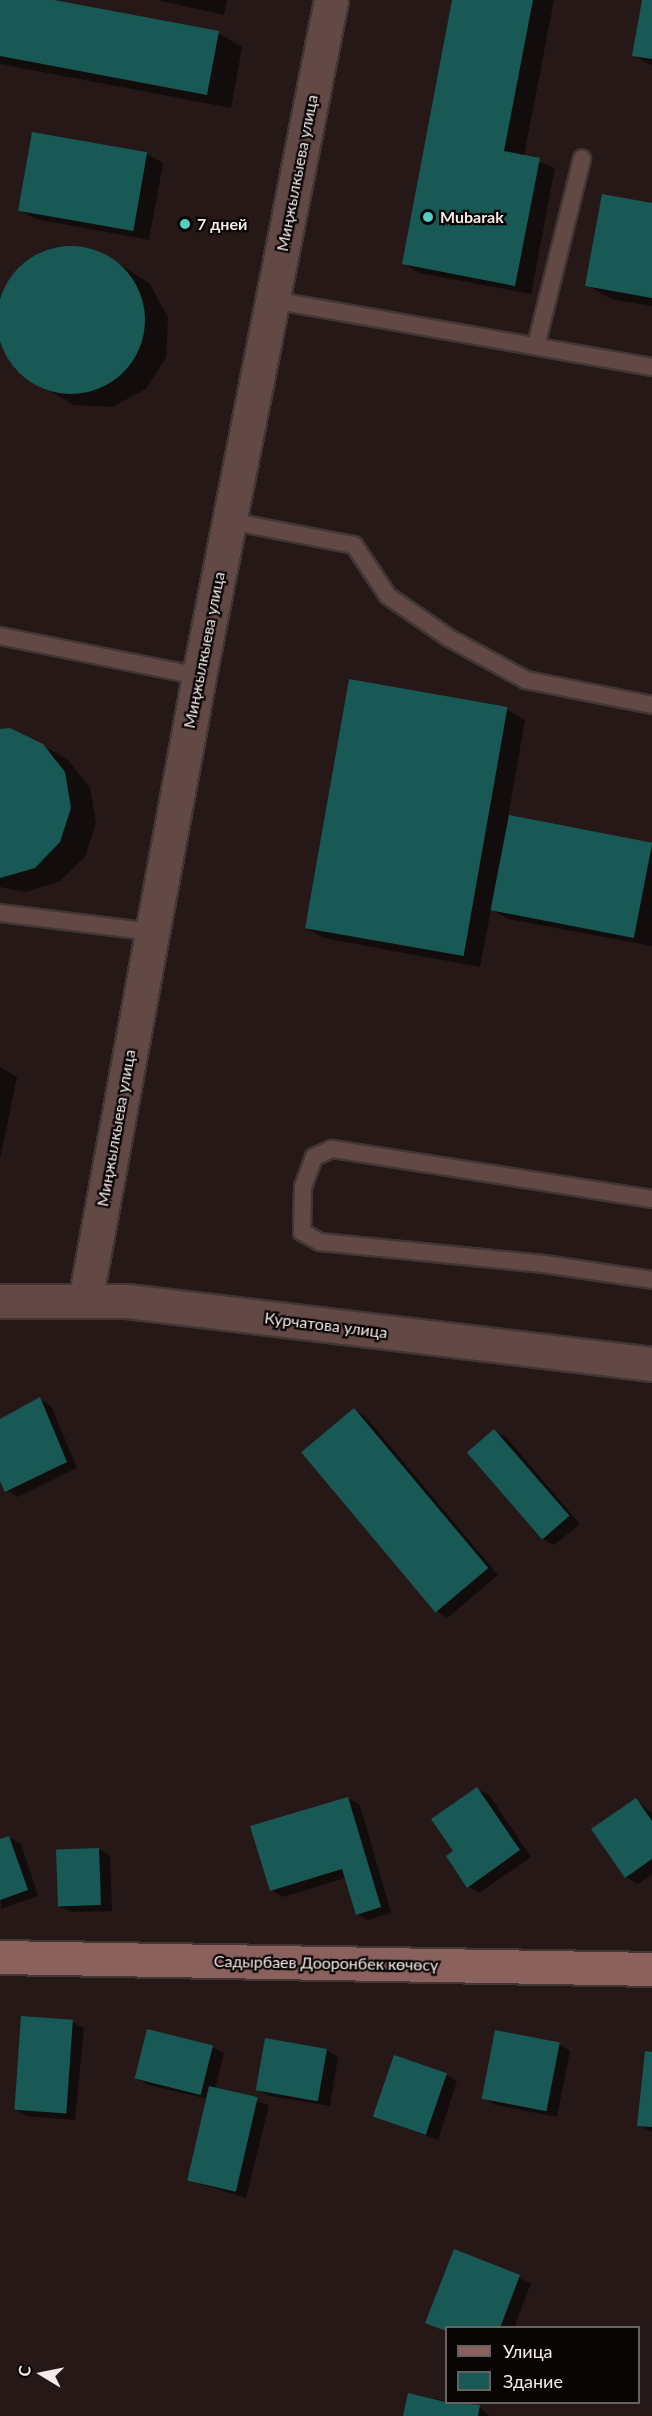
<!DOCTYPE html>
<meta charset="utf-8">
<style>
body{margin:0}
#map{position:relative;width:652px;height:2416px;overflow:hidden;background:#251817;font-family:Lato,sans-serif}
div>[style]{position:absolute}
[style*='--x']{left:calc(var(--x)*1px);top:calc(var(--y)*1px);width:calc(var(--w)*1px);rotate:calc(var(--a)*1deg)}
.shadow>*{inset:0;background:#0007}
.building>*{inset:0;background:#185956;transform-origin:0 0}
.round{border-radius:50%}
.roads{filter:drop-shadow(2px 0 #423635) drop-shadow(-2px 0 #423635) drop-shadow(0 2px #423635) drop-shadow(0 -2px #423635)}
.service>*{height:16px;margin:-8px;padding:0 8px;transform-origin:8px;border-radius:8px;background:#624946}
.minor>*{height:33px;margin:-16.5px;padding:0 16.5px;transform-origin:16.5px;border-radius:16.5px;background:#624946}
.secondary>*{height:33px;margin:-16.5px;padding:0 16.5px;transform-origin:16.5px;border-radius:16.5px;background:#8a615d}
.dots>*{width:16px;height:16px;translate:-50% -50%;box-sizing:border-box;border:3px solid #0a0505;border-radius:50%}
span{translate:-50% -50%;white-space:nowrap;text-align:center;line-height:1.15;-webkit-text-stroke:4.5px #0a0505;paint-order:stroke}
.street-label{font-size:16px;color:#f4ebea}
.poi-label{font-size:16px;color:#f4ebea;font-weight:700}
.left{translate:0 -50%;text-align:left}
.legend{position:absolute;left:445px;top:2326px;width:195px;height:78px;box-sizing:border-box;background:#0a0505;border:2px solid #686161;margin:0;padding:8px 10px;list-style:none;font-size:18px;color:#f4ebea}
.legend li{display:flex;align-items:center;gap:12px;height:30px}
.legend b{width:30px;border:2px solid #686161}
.north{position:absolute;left:12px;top:2344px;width:60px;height:60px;-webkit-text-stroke:4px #0a0505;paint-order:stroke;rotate:280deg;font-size:16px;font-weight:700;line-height:24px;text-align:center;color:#f4ebea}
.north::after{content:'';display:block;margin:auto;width:21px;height:27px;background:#f4ebea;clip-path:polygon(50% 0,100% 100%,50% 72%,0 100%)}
</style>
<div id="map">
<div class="shadow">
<div style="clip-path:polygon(0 0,46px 0,218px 33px,242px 47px,231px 108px,0 64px)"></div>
<div style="clip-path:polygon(157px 0,227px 0,224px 15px)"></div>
<div style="clip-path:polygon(453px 0,554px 0,524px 156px,555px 168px,531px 294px,419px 273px,403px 263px)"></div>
<div style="clip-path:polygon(643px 0,652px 0,652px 66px,633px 55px)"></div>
<div style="clip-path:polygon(33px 134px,147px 154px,163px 163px,149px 240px,36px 219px,20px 210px)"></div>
<div style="clip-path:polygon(652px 205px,652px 306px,611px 299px,587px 285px)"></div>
<div style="clip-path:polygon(54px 247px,93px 249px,118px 263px,150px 284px,168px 318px,166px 357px,146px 389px,112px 407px,74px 405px,48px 390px,16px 370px,0 339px,0 298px,21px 265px)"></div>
<div style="clip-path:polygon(506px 709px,525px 720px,508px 817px,652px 845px,652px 946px,508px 919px,491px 909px,480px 967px,324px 938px,305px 927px)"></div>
<div style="clip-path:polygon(0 731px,42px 745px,68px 760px,90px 788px,96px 823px,85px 857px,60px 881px,26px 892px,0 887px)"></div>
<div style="clip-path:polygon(0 1067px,17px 1077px,0 1159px)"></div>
<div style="clip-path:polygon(40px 1399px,51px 1406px,77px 1468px,18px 1497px,6px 1490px,0 1477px,0 1421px)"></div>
<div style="clip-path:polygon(355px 1410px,366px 1417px,498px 1575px,447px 1618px,436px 1611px)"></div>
<div style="clip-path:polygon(495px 1431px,506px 1437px,580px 1524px,554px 1545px,543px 1539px)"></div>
<div style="clip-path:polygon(477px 1789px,489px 1795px,531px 1857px,479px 1893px,468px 1886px)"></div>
<div style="clip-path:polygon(348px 1798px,360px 1805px,391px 1913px,368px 1920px,357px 1914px,345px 1878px,283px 1897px,271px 1890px)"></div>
<div style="clip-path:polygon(636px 1800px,652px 1813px,652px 1874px,638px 1884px,626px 1877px)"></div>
<div style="clip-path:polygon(9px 1837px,21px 1844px,38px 1896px,1px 1909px,0 1841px)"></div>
<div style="clip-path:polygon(99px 1849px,110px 1856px,112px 1911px,71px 1912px,59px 1906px)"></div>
<div style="clip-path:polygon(72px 2022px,84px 2028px,75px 2120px,26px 2116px,14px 2109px)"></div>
<div style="clip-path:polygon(559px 2044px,570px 2051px,557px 2117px,495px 2105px,484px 2098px)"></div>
<div style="clip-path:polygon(212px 2047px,224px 2053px,215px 2089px,269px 2105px,246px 2198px,188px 2180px,208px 2099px,149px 2085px,137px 2079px)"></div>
<div style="clip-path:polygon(327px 2050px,338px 2057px,330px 2106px,269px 2096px,258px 2090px)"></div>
<div style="clip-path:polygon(652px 2053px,652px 2132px,638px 2125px)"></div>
<div style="clip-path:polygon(446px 2075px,457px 2081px,438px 2140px,376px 2116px)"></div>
<div style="clip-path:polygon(454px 2251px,531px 2283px,514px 2328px,446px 2330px,427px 2322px)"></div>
<div style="clip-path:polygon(409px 2394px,479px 2407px,490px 2416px,405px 2416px)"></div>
</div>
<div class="building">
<div style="clip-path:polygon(0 0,54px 0,219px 31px,207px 95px,0 56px)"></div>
<div style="clip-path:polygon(452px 0,533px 0,504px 151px,540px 158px,515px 286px,402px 264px)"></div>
<div style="clip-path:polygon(642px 0,652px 0,652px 59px,632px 56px)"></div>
<div style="left:32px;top:132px;width:117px;height:80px;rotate:10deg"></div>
<div style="clip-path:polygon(602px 194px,652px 203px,652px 298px,585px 286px)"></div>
<div class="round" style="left:-3px;top:246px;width:148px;height:148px"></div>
<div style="left:349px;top:679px;width:161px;height:253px;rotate:10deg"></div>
<div style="clip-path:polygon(10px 728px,43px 744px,65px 772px,71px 808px,60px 842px,35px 868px,0 878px,0 729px)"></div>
<div style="left:509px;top:815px;width:146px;height:97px;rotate:11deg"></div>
<div style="clip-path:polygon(40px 1397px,67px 1462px,5px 1492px,0 1481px,0 1419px)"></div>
<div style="left:354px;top:1408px;width:209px;height:69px;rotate:50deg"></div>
<div style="left:494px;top:1429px;width:115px;height:36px;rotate:49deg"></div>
<div style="clip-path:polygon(477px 1787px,520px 1850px,467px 1888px,446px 1856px,453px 1851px,431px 1819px)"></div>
<div style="clip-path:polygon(348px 1797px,381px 1907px,356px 1915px,342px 1869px,270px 1891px,250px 1826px)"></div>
<div style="clip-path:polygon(636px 1798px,652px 1821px,652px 1859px,625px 1878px,591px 1829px)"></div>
<div style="clip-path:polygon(9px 1836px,28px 1890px,0 1900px,0 1839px)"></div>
<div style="left:99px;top:1848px;width:57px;height:43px;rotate:88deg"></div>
<div style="left:21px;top:2016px;width:52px;height:94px;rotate:4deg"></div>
<div style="left:147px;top:2029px;width:68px;height:51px;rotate:14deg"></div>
<div style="left:495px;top:2030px;width:66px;height:70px;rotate:11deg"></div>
<div style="left:265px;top:2038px;width:63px;height:53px;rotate:10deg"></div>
<div style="clip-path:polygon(645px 2051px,652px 2052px,652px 2127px,637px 2126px)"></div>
<div style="left:394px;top:2055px;width:56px;height:65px;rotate:19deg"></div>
<div style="left:209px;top:2086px;width:50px;height:97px;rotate:13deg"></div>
<div style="clip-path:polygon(454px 2249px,520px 2275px,500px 2328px,446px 2328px,446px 2331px,425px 2323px)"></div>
<div style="clip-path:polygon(408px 2393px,446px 2402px,480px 2405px,478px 2416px,403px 2416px)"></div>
</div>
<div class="roads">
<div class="service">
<div style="--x:272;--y:300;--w:386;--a:10"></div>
<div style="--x:536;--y:346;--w:193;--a:-76.2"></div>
<div style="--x:229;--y:521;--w:127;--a:10.9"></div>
<div style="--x:354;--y:545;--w:61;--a:56.3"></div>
<div style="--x:388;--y:596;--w:74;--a:34.5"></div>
<div style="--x:449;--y:638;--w:88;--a:28.6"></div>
<div style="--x:526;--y:680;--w:128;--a:11.2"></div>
<div style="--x:0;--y:636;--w:203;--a:11.4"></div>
<div style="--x:0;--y:913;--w:153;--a:7.1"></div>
<div style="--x:652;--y:1199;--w:324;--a:-171.1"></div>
<div style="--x:332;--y:1149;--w:20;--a:156"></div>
<div style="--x:314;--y:1157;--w:32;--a:110"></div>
<div style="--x:303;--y:1187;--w:45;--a:91.3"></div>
<div style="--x:302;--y:1232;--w:21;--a:29"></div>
<div style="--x:320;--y:1242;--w:225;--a:5.6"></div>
<div style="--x:544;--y:1264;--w:109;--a:8.4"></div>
</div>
<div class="minor">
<div style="--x:0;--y:1301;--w:127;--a:0"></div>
<div style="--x:127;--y:1301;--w:529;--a:6.84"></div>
<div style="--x:85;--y:1301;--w:635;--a:-79.66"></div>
<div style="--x:199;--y:676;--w:689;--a:-78.95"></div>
</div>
<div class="secondary">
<div style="--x:0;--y:1957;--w:652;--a:1.05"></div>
</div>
</div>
<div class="dots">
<div style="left:428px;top:217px;background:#54cdc8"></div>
<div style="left:185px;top:224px;background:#54cdc8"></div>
</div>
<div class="street-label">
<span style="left:297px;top:173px;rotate:-79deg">Миңжылкыева улица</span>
<span style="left:204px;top:650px;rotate:-79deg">Миңжылкыева улица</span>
<span style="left:116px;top:1128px;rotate:-80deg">Миңжылкыева улица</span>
<span style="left:326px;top:1325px;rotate:7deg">Курчатова улица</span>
<span style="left:326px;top:1963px;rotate:1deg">Садырбаев Дооронбек көчөсү</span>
</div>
<div class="poi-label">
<span class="left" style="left:440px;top:217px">Mubarak</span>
<span class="left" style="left:197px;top:224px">7 дней</span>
</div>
<ul class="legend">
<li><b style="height:8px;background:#8a615d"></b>Улица</li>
<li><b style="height:16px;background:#185956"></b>Здание</li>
</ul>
<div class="north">С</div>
</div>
